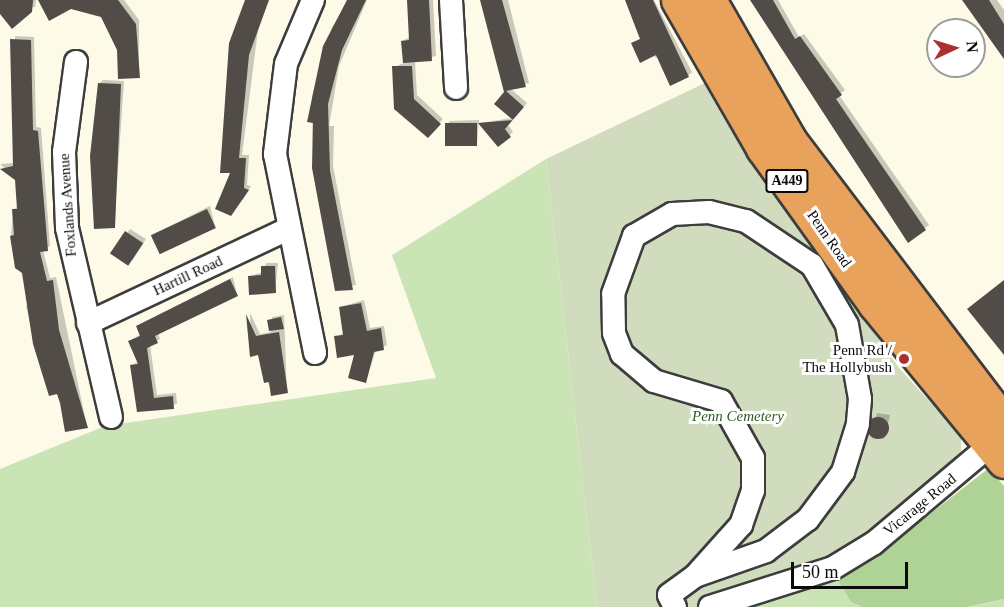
<!DOCTYPE html>
<style>
body{margin:0}
#map{position:relative;width:1004px;height:607px;overflow:hidden;background:#fdfae8;font-family:Georgia,serif}
div>[style]{position:absolute}
[style*='--x']{left:calc(var(--x)*1px);top:calc(var(--y)*1px);width:calc(var(--w)*1px);rotate:calc(var(--a)*1deg)}
.green>*{inset:0;background:#cbe4b6}
.forest>*{inset:0;background:#afd396}
.cemetery>*{inset:0;background:#d0dcbd}
.shadow>*{inset:0;background:#0003}
.building>*{inset:0;background:#514c47;transform-origin:0 0}
.round{border-radius:50%}
.roads{filter:drop-shadow(2px 0 #3d3d3d) drop-shadow(-2px 0 #3d3d3d) drop-shadow(0 2px #3d3d3d) drop-shadow(0 -2px #3d3d3d)}
.minor>*{height:22px;margin:-11px;padding:0 11px;transform-origin:11px;border-radius:11px;background:#fff}
.highway>*{height:33px;margin:-16.5px;padding:0 16.5px;transform-origin:16.5px;border-radius:16.5px;background:#e9a25b}
.dots>*{width:16px;height:16px;translate:-50% -50%;box-sizing:border-box;border:3px solid #fff;border-radius:50%}
span{translate:-50% -50%;white-space:nowrap;text-align:center;line-height:1.15;-webkit-text-stroke:6px #fff;paint-order:stroke}
.shield-label span{padding:2px 4px;background:#fff;border:2px solid;border-radius:4px;-webkit-text-stroke-width:0}
.shield-label{font-size:14px;color:#0a0a0a;font-weight:700}
.street-label{font-size:15px;color:#0a0a0a}
.poi-label{font-size:15px;color:#0a0a0a}
.right{translate:-100% -50%;text-align:right}
.park-label{font-size:15px;color:#2a5b20;font-style:italic}
.north{position:absolute;left:926px;top:18px;width:60px;height:60px;box-sizing:border-box;background:#fff;border:2px solid #9d9d9d;border-radius:50%;rotate:86deg;font-size:16px;font-weight:700;line-height:24px;text-align:center;color:#0a0a0a}
.north::after{content:'';display:block;margin:auto;width:21px;height:27px;background:#ad2e2e;clip-path:polygon(50% 0,100% 100%,50% 72%,0 100%)}
.scale{position:absolute;left:791px;top:562px;width:117px;height:27px;box-sizing:border-box;border:3px solid #0a0a0a;border-top:0;padding-left:8px;font-size:18px;line-height:21px;white-space:nowrap;color:#0a0a0a;-webkit-text-stroke:4px #fff;paint-order:stroke}
</style>
<div id="map">
<div class="green">
<div style="clip-path:polygon(546px 159px,597px 607px,0 607px,0 469px,105px 426px,436px 378px,392px 255px)"></div>
<div style="clip-path:polygon(836px 578px,851px 602px,862px 607px,742px 607px)"></div>
<div style="clip-path:polygon(1004px 599px,1004px 607px,966px 607px)"></div>
</div>
<div class="forest">
<div style="clip-path:polygon(989px 468px,1004px 486px,1004px 599px,966px 607px,862px 607px,851px 602px,836px 578px,893px 543px)"></div>
</div>
<div class="cemetery">
<div style="clip-path:polygon(707px 82px,766px 178px,899px 368px,961px 436px,961px 458px,831px 564px,705px 607px,597px 607px,546px 159px)"></div>
</div>
<div class="shadow">
<div style="clip-path:polygon(4px 0,36px 0,35px 7px,0 12px)"></div>
<div style="clip-path:polygon(116px 0,124px 0,139px 20px,139px 77px,119px 77px)"></div>
<div style="clip-path:polygon(248px 0,269px 0,259px 22px,242px 155px,249px 155px,247px 185px,251px 186px,243px 200px,232px 172px)"></div>
<div style="clip-path:polygon(351px 0,367px 0,339px 66px,329px 126px,334px 126px,333px 166px,356px 285px,336px 289px,313px 168px,312px 96px,332px 27px)"></div>
<div style="clip-path:polygon(409px 0,433px 0,436px 56px,415px 61px,417px 95px,443px 119px,428px 136px,394px 67px,404px 63px,402px 41px,410px 37px)"></div>
<div style="clip-path:polygon(483px 0,508px 0,529px 83px,511px 89px,527px 103px,508px 125px,513px 132px,498px 145px,480px 123px,512px 118px)"></div>
<div style="clip-path:polygon(627px 0,654px 0,692px 72px,688px 76px,633px 44px,642px 38px)"></div>
<div style="clip-path:polygon(751px 0,778px 0,799px 37px,804px 34px,845px 90px,839px 95px,929px 225px,925px 228px,908px 241px)"></div>
<div style="clip-path:polygon(967px 0,997px 0,1004px 10px,1004px 57px)"></div>
<div style="clip-path:polygon(15px 36px,34px 37px,36px 127px,41px 128px,50px 246px,43px 250px,50px 278px,56px 277px,87px 427px,42px 373px,26px 306px,31px 302px,11px 237px,13px 210px,18px 206px,16px 179px,0 164px,14px 163px)"></div>
<div style="clip-path:polygon(103px 80px,124px 81px,114px 227px,100px 83px)"></div>
<div style="clip-path:polygon(479px 120px,477px 144px,447px 125px,450px 121px)"></div>
<div style="clip-path:polygon(210px 206px,215px 227px,153px 237px,156px 233px)"></div>
<div style="clip-path:polygon(130px 229px,146px 239px,132px 261px,113px 254px)"></div>
<div style="clip-path:polygon(266px 263px,278px 263px,275px 292px,250px 276px,263px 272px)"></div>
<div style="clip-path:polygon(233px 277px,237px 295px,158px 333px,160px 339px,150px 345px,157px 395px,176px 393px,177px 404px,138px 411px,132px 365px,139px 361px,130px 341px,141px 334px,138px 327px)"></div>
<div style="clip-path:polygon(364px 300px,370px 328px,384px 326px,387px 345px,376px 350px,366px 381px,356px 353px,335px 337px,344px 333px,340px 307px)"></div>
<div style="clip-path:polygon(250px 313px,260px 334px,271px 332px,272px 317px,284px 315px,287px 391px,272px 394px,258px 354px,251px 355px)"></div>
<div style="clip-path:polygon(877px 413px,890px 415px,884px 439px,870px 436px)"></div>
</div>
<div class="building">
<div style="clip-path:polygon(0 0,33px 0,32px 12px,12px 29px,0 14px)"></div>
<div style="clip-path:polygon(38px 0,118px 0,136px 24px,140px 78px,118px 79px,117px 50px,101px 17px,71px 9px,49px 21px)"></div>
<div style="clip-path:polygon(245px 0,269px 0,249px 55px,239px 158px,246px 158px,244px 188px,249px 190px,231px 216px,215px 209px,230px 173px,220px 173px,229px 43px)"></div>
<div style="clip-path:polygon(347px 0,366px 0,342px 50px,328px 104px,330px 171px,353px 290px,335px 291px,312px 168px,313px 123px,307px 122px,323px 46px)"></div>
<div style="clip-path:polygon(407px 0,429px 0,432px 61px,403px 63px,401px 41px,409px 40px)"></div>
<div style="clip-path:polygon(480px 0,502px 0,526px 87px,506px 91px,524px 107px,505px 129px,511px 137px,498px 147px,478px 123px,513px 120px,494px 104px,504px 92px)"></div>
<div style="clip-path:polygon(625px 0,653px 0,689px 77px,670px 86px,656px 55px,640px 63px,631px 43px,640px 39px)"></div>
<div style="clip-path:polygon(750px 0,773px 0,795px 39px,800px 36px,842px 95px,836px 99px,926px 230px,908px 243px)"></div>
<div style="clip-path:polygon(962px 0,989px 0,1004px 24px,1004px 59px)"></div>
<div style="clip-path:polygon(10px 39px,31px 40px,33px 130px,38px 131px,48px 251px,40px 252px,47px 281px,53px 280px,59px 330px,88px 428px,65px 432px,60px 403px,57px 394px,49px 396px,33px 344px,22px 273px,15px 268px,10px 236px,14px 235px,12px 209px,17px 209px,15px 180px,0 169px,13px 166px)"></div>
<div style="clip-path:polygon(392px 66px,412px 66px,414px 99px,441px 124px,428px 138px,394px 109px)"></div>
<div style="clip-path:polygon(98px 83px,121px 84px,115px 228px,94px 229px,90px 156px)"></div>
<div style="left:477px;top:123px;width:23px;height:32px;rotate:90deg"></div>
<div style="left:207px;top:209px;width:21px;height:62px;rotate:65deg"></div>
<div style="left:125px;top:231px;width:22px;height:27px;rotate:34deg"></div>
<div style="clip-path:polygon(261px 266px,275px 266px,276px 293px,249px 295px,248px 276px,261px 275px)"></div>
<div style="clip-path:polygon(230px 279px,238px 296px,155px 336px,158px 343px,147px 348px,154px 398px,173px 396px,174px 409px,137px 412px,130px 365px,138px 364px,128px 341px,140px 336px,136px 326px)"></div>
<div style="clip-path:polygon(1004px 280px,1004px 355px,967px 309px)"></div>
<div style="clip-path:polygon(361px 303px,367px 331px,381px 328px,384px 350px,374px 352px,366px 383px,348px 378px,354px 355px,337px 358px,334px 336px,343px 335px,339px 307px)"></div>
<div style="clip-path:polygon(246px 314px,256px 336px,279px 332px,288px 393px,271px 396px,269px 382px,264px 383px,258px 355px,250px 357px)"></div>
<div style="clip-path:polygon(281px 317px,284px 329px,269px 331px,267px 320px)"></div>
<div class="round" style="left:867px;top:417px;width:22px;height:22px"></div>
</div>
<div class="roads">
<div class="minor">
<div style="--x:313;--y:0;--w:69;--a:112.9"></div>
<div style="--x:286;--y:64;--w:91;--a:97"></div>
<div style="--x:275;--y:154;--w:203;--a:78.6"></div>
<div style="--x:451;--y:0;--w:88;--a:86.7"></div>
<div style="--x:76;--y:62;--w:91;--a:97.6"></div>
<div style="--x:64;--y:152;--w:76;--a:87.7"></div>
<div style="--x:67;--y:228;--w:194;--a:76.9"></div>
<div style="--x:88;--y:323;--w:221;--a:-25.2"></div>
<div style="--x:675;--y:607;--w:13;--a:-117"></div>
<div style="--x:669;--y:595;--w:32;--a:-36"></div>
<div style="--x:695;--y:576;--w:69;--a:-48"></div>
<div style="--x:741;--y:525;--w:36;--a:-71"></div>
<div style="--x:753;--y:491;--w:33;--a:-90"></div>
<div style="--x:753;--y:458;--w:65;--a:-119.3"></div>
<div style="--x:721;--y:401;--w:70;--a:-163.4"></div>
<div style="--x:654;--y:381;--w:42;--a:-139.8"></div>
<div style="--x:622;--y:354;--w:22;--a:-111"></div>
<div style="--x:614;--y:333;--w:39;--a:-91"></div>
<div style="--x:613;--y:294;--w:62;--a:-70.1"></div>
<div style="--x:634;--y:236;--w:44;--a:-30.1"></div>
<div style="--x:672;--y:214;--w:37;--a:-3"></div>
<div style="--x:709;--y:212;--w:38;--a:14"></div>
<div style="--x:746;--y:221;--w:79;--a:33.7"></div>
<div style="--x:812;--y:265;--w:69;--a:59.7"></div>
<div style="--x:847;--y:325;--w:75;--a:80"></div>
<div style="--x:860;--y:399;--w:25;--a:95"></div>
<div style="--x:858;--y:424;--w:50;--a:107.4"></div>
<div style="--x:843;--y:472;--w:59;--a:126.7"></div>
<div style="--x:808;--y:519;--w:53;--a:142.7"></div>
<div style="--x:766;--y:551;--w:75;--a:160.6"></div>
<div style="--x:710;--y:607;--w:129;--a:-17.6"></div>
<div style="--x:833;--y:568;--w:48;--a:-31.4"></div>
<div style="--x:874;--y:543;--w:165;--a:-40.1"></div>
</div>
<div class="highway">
<div style="--x:678;--y:0;--w:171;--a:60.1"></div>
<div style="--x:763;--y:148;--w:192;--a:54.3"></div>
<div style="--x:875;--y:304;--w:203;--a:50.6"></div>
<div style="--x:709;--y:0;--w:163;--a:60.1"></div>
<div style="--x:790;--y:141;--w:354;--a:52.8"></div>
</div>
</div>
<div class="dots">
<div style="left:904px;top:359px;background:#ad2e2e"></div>
</div>
<div class="shield-label">
<span style="left:787px;top:181px">A449</span>
</div>
<div class="street-label">
<span style="left:68px;top:205px;rotate:-94deg">Foxlands Avenue</span>
<span style="left:829px;top:239px;rotate:55deg">Penn Road</span>
<span style="left:188px;top:276px;rotate:-25deg">Hartill Road</span>
<span style="left:920px;top:505px;rotate:-39deg">Vicarage Road</span>
</div>
<div class="poi-label">
<span class="right" style="left:892px;top:359px">Penn Rd /<br>The Hollybush</span>
</div>
<div class="park-label">
<span style="left:738px;top:417px">Penn Cemetery</span>
</div>
<div class="north">N</div>
<div class="scale">50 m</div>
</div>
